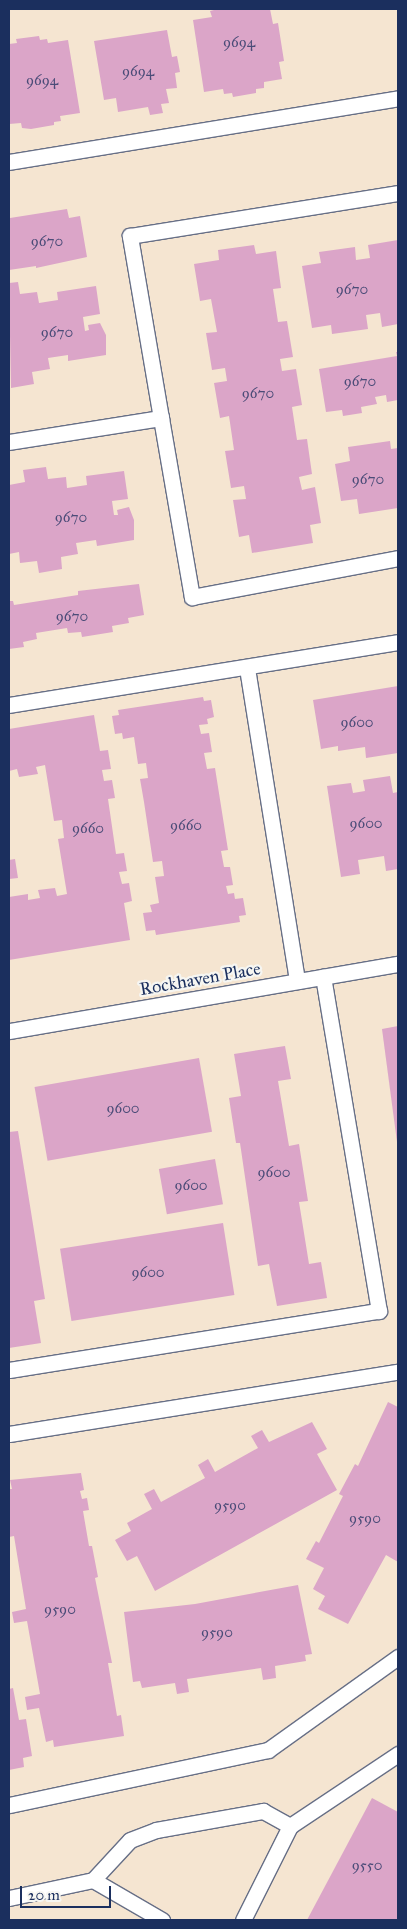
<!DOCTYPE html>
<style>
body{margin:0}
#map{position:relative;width:407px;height:1929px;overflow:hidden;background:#f5e5d1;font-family:"IM FELL Great Primer",serif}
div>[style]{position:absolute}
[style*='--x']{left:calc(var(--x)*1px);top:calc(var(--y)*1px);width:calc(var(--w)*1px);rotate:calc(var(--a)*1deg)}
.building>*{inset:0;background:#dba5c8;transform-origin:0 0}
.roads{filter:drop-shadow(1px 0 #676f86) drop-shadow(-1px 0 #676f86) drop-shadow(0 1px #676f86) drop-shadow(0 -1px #676f86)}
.lane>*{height:15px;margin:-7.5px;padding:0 7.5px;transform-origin:7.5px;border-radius:7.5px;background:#fff}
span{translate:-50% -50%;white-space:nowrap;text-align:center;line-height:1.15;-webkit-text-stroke:4.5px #f6f6f2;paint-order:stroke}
.number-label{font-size:15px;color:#4b4c78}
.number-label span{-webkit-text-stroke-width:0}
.street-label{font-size:18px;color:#1b2f5e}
.frame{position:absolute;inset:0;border:10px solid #1b2f5e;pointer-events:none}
.scale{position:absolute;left:20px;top:1886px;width:91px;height:22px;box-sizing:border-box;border:2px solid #1b2f5e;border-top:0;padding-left:6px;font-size:15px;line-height:18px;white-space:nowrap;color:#1b2f5e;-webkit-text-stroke:4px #f6f6f2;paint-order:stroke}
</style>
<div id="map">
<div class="building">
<div style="clip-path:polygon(218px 9px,270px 9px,273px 24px,278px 23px,284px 61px,279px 62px,282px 79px,264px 82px,264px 88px,256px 89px,256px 93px,233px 97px,232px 93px,224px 94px,223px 89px,204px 92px,193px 20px,212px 17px,210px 11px)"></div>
<div style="clip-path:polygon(167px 30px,172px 57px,177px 56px,180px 72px,175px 73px,177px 88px,166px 89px,169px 103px,161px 104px,163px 113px,150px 115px,148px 107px,118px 112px,116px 98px,104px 100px,94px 41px)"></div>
<div style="clip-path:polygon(39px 36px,40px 40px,47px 39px,48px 43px,68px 40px,80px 113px,60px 116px,61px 121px,54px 122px,54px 125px,31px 129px,22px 128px,21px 123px,9px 124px,9px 44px,17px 43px,16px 39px)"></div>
<div style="clip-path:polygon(67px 209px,69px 218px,80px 216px,87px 257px,36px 268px,36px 266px,9px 270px,10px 218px)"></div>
<div style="clip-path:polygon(398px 240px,398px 324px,382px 327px,380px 313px,366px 315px,368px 329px,332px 334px,331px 325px,312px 328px,302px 266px,321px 263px,319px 252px,355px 247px,356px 260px,370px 258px,368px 245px)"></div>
<div style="clip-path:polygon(254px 245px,256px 254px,276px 251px,281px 288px,273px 289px,278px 322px,287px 321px,293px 357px,280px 359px,282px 371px,296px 369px,302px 405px,292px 407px,297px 440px,307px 439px,312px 474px,299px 477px,302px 490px,315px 487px,321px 523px,310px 525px,313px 543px,252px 553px,249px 535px,239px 537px,233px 500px,246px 499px,244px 486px,231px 488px,225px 451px,234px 450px,229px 416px,220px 418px,214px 383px,227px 381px,225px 368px,212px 370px,206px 333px,217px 332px,211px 299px,200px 301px,194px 264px,219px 260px,218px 250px)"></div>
<div style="clip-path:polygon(18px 282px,20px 294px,37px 292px,39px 303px,58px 300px,57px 292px,96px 286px,100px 314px,83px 317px,85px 331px,89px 330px,88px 325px,100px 323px,106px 335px,106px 355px,68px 361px,68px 355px,48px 358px,50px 369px,32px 372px,34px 384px,11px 388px,9px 283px)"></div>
<div style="clip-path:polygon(396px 352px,398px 352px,398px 400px,387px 402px,386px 395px,375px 397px,377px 404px,361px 407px,362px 413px,343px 416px,342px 410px,326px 412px,319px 369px,397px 356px)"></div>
<div style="clip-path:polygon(390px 441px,391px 449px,398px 448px,398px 508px,359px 514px,357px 499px,341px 501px,335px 464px,350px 461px,348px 447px)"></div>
<div style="clip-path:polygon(46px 467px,48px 479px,66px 477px,67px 488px,87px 485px,86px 476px,124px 471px,128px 499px,112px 501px,114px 515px,118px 515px,117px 510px,129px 507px,134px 520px,134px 540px,97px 546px,96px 540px,76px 543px,78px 554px,61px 557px,62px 569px,39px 573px,37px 561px,20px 563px,19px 552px,9px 554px,9px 485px,25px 482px,23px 470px)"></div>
<div style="clip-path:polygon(139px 584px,144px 615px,128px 618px,129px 623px,112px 626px,113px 632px,82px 637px,81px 632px,68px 633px,67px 628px,36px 633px,37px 639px,23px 642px,24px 647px,9px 649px,9px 601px,13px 601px,14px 605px,78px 595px,78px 591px)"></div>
<div style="clip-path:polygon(398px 686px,398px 753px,366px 758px,365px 747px,338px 751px,338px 746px,321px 749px,313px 700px)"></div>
<div style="clip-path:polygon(203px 697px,204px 701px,211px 700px,214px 717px,207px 719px,208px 724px,199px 725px,201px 734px,209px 733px,212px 752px,204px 753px,207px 769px,215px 768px,228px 850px,221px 851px,224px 867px,230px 867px,233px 885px,226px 886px,228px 894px,234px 893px,235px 899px,243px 898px,246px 915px,239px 916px,240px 922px,156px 935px,155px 930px,146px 931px,143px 913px,152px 912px,150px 905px,159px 903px,155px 877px,164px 876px,162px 861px,153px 862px,144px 802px,140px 779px,148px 778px,146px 763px,138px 764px,134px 737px,123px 739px,122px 733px,115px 734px,112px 716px,119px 715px,118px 710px)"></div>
<div style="clip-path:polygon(94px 715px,100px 751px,108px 750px,111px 769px,102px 770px,104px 781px,112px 780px,115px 798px,108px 799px,116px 854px,124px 853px,127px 871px,119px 872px,122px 884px,129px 883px,132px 901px,124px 903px,130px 940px,9px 960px,9px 897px,28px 894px,28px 900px,40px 898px,38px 890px,55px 888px,57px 896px,67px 894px,58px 839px,64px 838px,62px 820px,54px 821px,45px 765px,36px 767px,38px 774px,19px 777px,17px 769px,9px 771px,9px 729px)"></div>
<div style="clip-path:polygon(390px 776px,393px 793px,398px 792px,398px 869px,386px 871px,384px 856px,358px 860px,360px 874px,341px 877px,327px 786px,351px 783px,353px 793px,365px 791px,363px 780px)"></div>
<div style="clip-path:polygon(15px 859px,18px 878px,9px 879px,9px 860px)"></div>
<div style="clip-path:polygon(398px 1026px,398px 1142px,397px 1142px,382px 1029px)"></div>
<div style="clip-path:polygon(285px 1046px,291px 1079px,278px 1081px,289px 1146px,299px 1144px,308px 1201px,299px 1202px,309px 1264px,321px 1262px,327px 1298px,277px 1306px,269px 1264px,258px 1266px,240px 1143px,236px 1143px,229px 1098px,241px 1096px,234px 1054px)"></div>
<div style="left:199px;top:1058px;width:75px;height:167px;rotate:80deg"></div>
<div style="clip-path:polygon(18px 1131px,45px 1299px,34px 1301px,41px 1343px,9px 1348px,9px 1132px)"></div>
<div style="left:215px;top:1159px;width:46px;height:57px;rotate:80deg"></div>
<div style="left:223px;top:1223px;width:73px;height:165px;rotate:81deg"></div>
<div style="clip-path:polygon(388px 1402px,398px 1407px,398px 1562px,386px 1555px,348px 1624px,318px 1609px,325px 1596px,313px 1589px,324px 1568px,306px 1559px,316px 1541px,319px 1543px,343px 1496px,339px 1494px,355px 1464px,358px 1466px)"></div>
<div style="clip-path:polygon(312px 1422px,327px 1449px,317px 1454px,337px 1490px,155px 1591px,137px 1556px,127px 1561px,115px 1540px,131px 1531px,127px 1523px,152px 1509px,144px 1494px,154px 1489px,161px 1502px,205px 1478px,198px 1465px,208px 1459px,215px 1472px,258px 1448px,251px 1436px,262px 1430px,269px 1442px)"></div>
<div style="clip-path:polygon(81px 1473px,84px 1490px,80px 1491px,82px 1499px,87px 1498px,89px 1510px,83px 1511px,89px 1546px,92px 1546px,98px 1577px,95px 1578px,112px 1663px,108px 1663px,117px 1716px,121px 1715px,124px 1736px,54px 1747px,53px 1740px,46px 1742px,39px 1708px,27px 1710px,25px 1697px,40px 1694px,27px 1621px,14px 1623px,12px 1612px,26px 1609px,14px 1536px,9px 1537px,9px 1489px,12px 1489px,10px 1480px)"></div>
<div style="clip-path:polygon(298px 1585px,312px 1654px,305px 1655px,306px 1661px,275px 1666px,276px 1678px,263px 1680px,261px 1668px,187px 1679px,189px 1692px,177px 1694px,175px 1683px,142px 1688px,140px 1681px,133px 1682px,124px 1612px,195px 1604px)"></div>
<div style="clip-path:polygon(13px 1688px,19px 1720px,26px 1719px,32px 1756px,23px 1758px,24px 1767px,9px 1770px,9px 1689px)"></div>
<div style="clip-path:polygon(372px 1798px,398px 1812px,398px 1920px,307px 1920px)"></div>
</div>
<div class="roads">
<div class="lane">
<div style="--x:9;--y:162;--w:394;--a:-9.3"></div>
<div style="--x:161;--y:418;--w:182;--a:80.2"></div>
<div style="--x:192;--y:597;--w:210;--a:-10.7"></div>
<div style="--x:9;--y:442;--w:154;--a:-9"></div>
<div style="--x:161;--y:418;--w:185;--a:-99.7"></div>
<div style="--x:130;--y:236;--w:271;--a:-9.1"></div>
<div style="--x:247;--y:668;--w:317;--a:80.9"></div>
<div style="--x:9;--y:705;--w:394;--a:-9.2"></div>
<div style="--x:9;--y:1031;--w:395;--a:-9.8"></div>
<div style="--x:9;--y:1370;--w:375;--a:-9.1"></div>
<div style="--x:379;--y:1311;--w:339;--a:-99.5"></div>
<div style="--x:9;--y:1434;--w:394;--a:-9.1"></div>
<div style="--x:9;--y:1805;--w:265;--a:-12"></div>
<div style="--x:268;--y:1750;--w:160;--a:-35.6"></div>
<div style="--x:93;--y:1880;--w:54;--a:-47.2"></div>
<div style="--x:130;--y:1840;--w:28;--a:-21"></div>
<div style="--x:156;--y:1830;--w:109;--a:-10.1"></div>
<div style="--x:263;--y:1811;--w:31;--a:29"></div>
<div style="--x:9;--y:1898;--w:86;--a:-12.1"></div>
<div style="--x:93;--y:1880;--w:80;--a:30.1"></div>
<div style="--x:243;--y:1920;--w:105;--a:-63.4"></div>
<div style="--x:290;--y:1826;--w:130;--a:-33.7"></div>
</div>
</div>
<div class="number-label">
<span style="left:239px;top:43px">9694</span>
<span style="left:138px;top:72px">9694</span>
<span style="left:42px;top:81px">9694</span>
<span style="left:47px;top:242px">9670</span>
<span style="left:352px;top:290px">9670</span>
<span style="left:57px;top:333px">9670</span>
<span style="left:360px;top:382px">9670</span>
<span style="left:258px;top:394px">9670</span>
<span style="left:368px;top:480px">9670</span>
<span style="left:71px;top:518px">9670</span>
<span style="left:72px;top:617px">9670</span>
<span style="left:357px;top:723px">9600</span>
<span style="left:366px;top:824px">9600</span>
<span style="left:186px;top:826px">9660</span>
<span style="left:88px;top:829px">9660</span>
<span style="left:123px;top:1109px">9600</span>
<span style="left:274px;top:1173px">9600</span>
<span style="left:191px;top:1186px">9600</span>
<span style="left:148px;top:1273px">9600</span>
<span style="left:230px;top:1506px">9590</span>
<span style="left:365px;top:1519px">9590</span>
<span style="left:60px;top:1610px">9590</span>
<span style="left:217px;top:1633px">9590</span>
<span style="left:367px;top:1866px">9550</span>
</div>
<div class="street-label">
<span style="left:200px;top:979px;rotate:-10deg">Rockhaven Place</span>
</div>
<div class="frame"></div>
<div class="scale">20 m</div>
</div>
